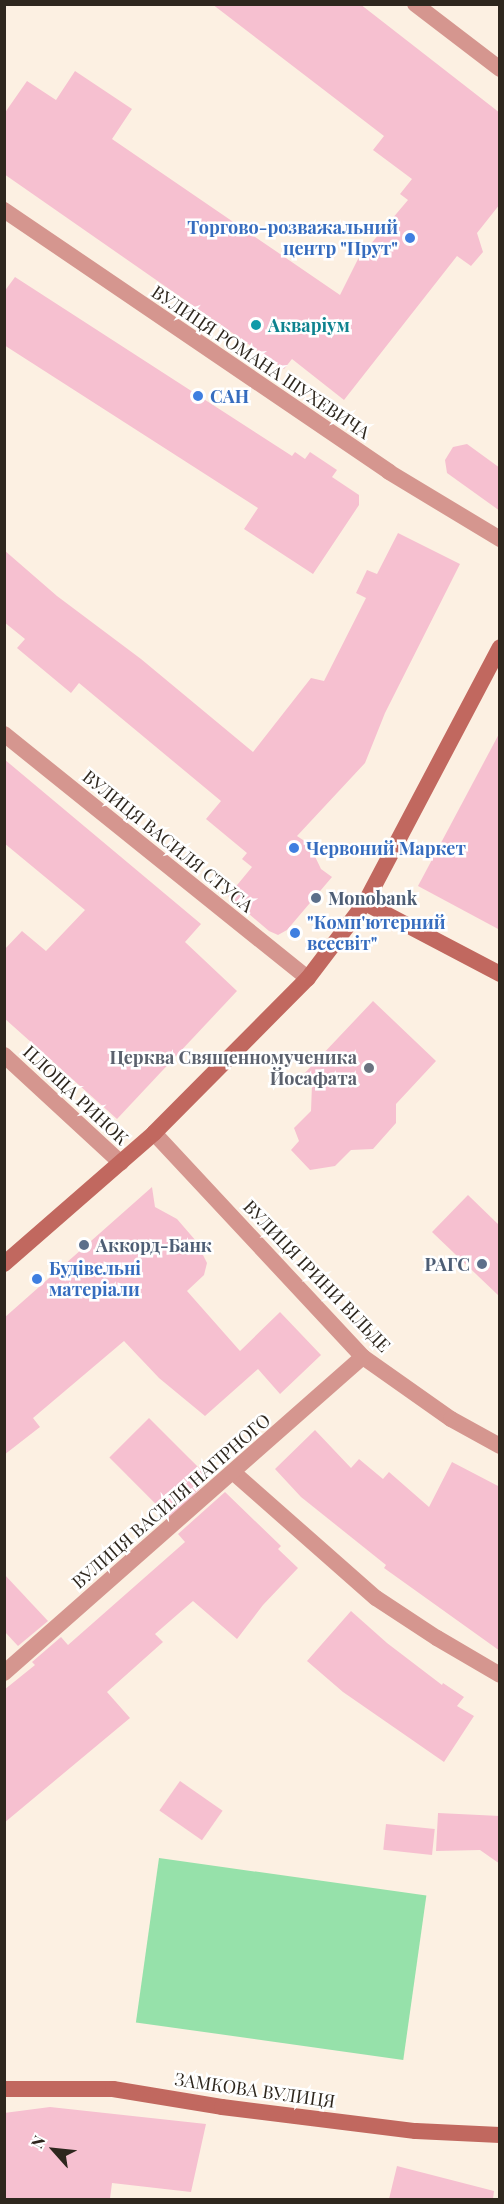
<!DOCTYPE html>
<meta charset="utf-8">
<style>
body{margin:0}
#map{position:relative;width:504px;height:2204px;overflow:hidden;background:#fcf0e2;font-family:"Playfair Display",serif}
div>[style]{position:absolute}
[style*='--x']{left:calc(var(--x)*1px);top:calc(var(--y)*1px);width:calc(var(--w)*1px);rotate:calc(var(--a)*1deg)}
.green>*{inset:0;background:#96e1aa;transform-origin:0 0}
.building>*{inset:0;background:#f6c0d0;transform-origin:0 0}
.minor>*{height:16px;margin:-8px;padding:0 8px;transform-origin:8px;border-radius:8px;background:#d5968f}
.secondary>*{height:16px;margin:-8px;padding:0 8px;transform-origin:8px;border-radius:8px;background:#c1685f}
.dots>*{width:16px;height:16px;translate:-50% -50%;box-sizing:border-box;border:3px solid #fff;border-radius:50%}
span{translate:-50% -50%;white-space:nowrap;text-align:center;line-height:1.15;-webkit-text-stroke:5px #fff;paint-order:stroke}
.shop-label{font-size:18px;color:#366cbe;font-weight:700}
.right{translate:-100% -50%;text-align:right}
.left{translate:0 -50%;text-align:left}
.culture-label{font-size:18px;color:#0d838f;font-weight:700}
.street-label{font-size:18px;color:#2e271e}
.service-label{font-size:18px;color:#4e5e75;font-weight:700}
.worship-label{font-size:18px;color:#5b616d;font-weight:700}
.frame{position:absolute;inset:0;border:6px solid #2e271e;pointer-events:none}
.north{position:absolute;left:24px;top:2120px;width:60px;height:60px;-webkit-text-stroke:4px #fff;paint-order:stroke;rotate:297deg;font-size:16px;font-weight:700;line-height:24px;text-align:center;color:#2e271e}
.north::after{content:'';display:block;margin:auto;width:21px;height:27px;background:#2e271e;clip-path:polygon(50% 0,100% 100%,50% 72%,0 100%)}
</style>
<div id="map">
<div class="green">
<div style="left:159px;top:1858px;width:270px;height:166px;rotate:8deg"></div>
</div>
<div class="building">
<div style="clip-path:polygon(212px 4px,360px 4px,500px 113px,500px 204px,477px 233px,483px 252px,471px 266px,457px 256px,344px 400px,292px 359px,284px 369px,4px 174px,4px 114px,27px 81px,56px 100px,75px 71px,132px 109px,112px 139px,340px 295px,358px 259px,408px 200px,400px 194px,412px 179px,373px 150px,384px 136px)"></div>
<div style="clip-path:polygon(15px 277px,292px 456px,295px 452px,305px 459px,310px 452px,337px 470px,332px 477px,359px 495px,359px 505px,313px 574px,244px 529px,258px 508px,4px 345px,4px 292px)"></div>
<div style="clip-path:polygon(467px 444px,500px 468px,500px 511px,447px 473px,445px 460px,453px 447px)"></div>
<div style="clip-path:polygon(398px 533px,460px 564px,385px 713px,365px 763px,297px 836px,309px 844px,321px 869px,332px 877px,287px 930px,278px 935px,269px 931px,228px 896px,252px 867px,242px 859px,247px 853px,206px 819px,221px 801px,79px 683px,71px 693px,17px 648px,25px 639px,4px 622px,4px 550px,57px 596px,141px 659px,253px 752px,311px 678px,324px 681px,366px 598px,356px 593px,367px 570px,377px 574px)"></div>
<div style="clip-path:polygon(500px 732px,500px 930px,418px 886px)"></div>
<div style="clip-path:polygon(4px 759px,201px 924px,185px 942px,237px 991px,117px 1119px,4px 1018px,4px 950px,22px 931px,46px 951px,85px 910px,4px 843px)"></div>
<div style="clip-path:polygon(373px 1001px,436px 1061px,396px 1104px,396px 1123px,373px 1149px,351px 1150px,335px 1166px,310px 1170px,291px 1150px,299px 1141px,294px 1128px,311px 1111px,312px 1084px,303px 1075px)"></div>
<div style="clip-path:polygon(152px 1187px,155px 1207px,177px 1219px,196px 1241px,207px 1263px,204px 1275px,187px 1291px,240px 1351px,280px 1312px,321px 1355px,280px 1394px,258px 1369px,205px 1416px,159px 1378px,124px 1341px,33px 1418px,40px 1427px,4px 1455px,4px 1318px)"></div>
<div style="clip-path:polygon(468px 1195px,500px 1226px,500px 1297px,432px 1232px)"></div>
<div style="left:149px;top:1418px;width:86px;height:56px;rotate:45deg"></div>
<div style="clip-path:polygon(315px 1430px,351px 1468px,359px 1459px,383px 1479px,389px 1472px,429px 1507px,452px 1462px,500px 1487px,500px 1651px,384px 1568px,386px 1565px,301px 1497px,275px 1469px)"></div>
<div style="clip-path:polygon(225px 1492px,281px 1546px,278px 1549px,298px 1568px,263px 1605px,237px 1639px,193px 1601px,155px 1634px,163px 1642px,107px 1692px,130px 1718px,4px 1823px,4px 1690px,35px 1665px,32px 1662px,61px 1637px,68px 1645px,185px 1542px,178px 1534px)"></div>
<div style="clip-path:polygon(4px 1574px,48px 1621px,18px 1646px,4px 1631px)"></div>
<div style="clip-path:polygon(351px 1611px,387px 1643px,442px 1685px,443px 1683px,464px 1697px,457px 1706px,474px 1716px,444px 1762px,343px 1692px,307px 1661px)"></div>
<div style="left:180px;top:1781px;width:52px;height:36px;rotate:35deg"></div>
<div style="clip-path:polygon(438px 1813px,500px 1816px,500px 1864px,480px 1850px,436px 1851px)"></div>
<div style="left:386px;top:1824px;width:49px;height:26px;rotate:6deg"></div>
<div style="clip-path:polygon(50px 2107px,206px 2124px,191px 2192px,112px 2183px,110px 2199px,4px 2199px,4px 2113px)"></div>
<div style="clip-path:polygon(397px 2166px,494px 2191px,493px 2199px,389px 2199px)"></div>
</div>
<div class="minor">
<div style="--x:415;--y:4;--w:107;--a:37.4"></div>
<div style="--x:4;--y:210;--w:466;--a:34.2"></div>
<div style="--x:389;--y:472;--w:130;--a:31.1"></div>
<div style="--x:4;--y:734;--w:390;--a:38.8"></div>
<div style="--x:4;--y:1055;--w:159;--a:42.7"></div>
<div style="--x:154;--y:1133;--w:306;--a:47"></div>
<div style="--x:363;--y:1357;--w:108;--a:35.2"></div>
<div style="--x:451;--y:1419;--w:56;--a:28.9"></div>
<div style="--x:234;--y:1473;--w:189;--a:41.4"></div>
<div style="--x:376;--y:1598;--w:73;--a:33.3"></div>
<div style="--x:437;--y:1638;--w:73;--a:30.4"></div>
<div style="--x:4;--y:1673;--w:478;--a:-41.4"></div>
</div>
<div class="secondary">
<div style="--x:365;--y:903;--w:153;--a:27.7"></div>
<div style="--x:4;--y:1264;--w:199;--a:-41.1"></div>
<div style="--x:154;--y:1133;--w:218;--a:-45.2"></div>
<div style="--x:308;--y:978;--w:94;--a:-52.8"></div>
<div style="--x:365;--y:903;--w:289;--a:-62.2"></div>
<div style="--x:4;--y:2089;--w:109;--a:0"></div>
<div style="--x:113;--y:2089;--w:110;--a:9.4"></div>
<div style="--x:222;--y:2107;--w:195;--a:7.1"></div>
<div style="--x:416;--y:2131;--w:84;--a:2.7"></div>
</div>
<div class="dots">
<div style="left:410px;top:238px;background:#3f7fe0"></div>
<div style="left:256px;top:325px;background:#0f9aa8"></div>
<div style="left:198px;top:396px;background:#3f7fe0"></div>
<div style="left:294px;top:848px;background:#3f7fe0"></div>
<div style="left:316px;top:898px;background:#5c6f8a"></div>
<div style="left:295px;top:933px;background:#3f7fe0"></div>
<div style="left:369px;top:1068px;background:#6b7280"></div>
<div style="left:84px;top:1245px;background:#5c6f8a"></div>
<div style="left:482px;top:1264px;background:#5c6f8a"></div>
<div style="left:37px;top:1279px;background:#3f7fe0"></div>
</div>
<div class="shop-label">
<span class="right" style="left:398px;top:238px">Торгово-розважальний<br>центр "Прут"</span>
<span class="left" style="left:210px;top:396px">САН</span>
<span class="left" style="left:306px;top:848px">Червоний Маркет</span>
<span class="left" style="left:307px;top:933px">"Комп'ютерний<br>всесвіт"</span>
<span class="left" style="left:49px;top:1279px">Будівельні<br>матеріали</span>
</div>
<div class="culture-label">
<span class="left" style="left:268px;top:325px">Акваріум</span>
</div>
<div class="street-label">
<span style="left:261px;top:362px;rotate:34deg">ВУЛИЦЯ РОМАНА ШУХЕВИЧА</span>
<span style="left:168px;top:841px;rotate:39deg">ВУЛИЦЯ ВАСИЛЯ СТУСА</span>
<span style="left:76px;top:1095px;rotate:43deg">ПЛОЩА РИНОК</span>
<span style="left:317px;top:1276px;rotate:46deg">ВУЛИЦЯ ІРИНИ ВІЛЬДЕ</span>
<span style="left:171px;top:1501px;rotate:-41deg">ВУЛИЦЯ ВАСИЛЯ НАГІРНОГО</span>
<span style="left:255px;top:2090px;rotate:8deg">ЗАМКОВА ВУЛИЦЯ</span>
</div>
<div class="service-label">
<span class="left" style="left:328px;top:898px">Monobank</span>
<span class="left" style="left:96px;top:1245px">Аккорд-Банк</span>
<span class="right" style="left:470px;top:1264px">РАГС</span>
</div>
<div class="worship-label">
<span class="right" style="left:357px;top:1068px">Церква Священномученика<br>Йосафата</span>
</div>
<div class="frame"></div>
<div class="north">N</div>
</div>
